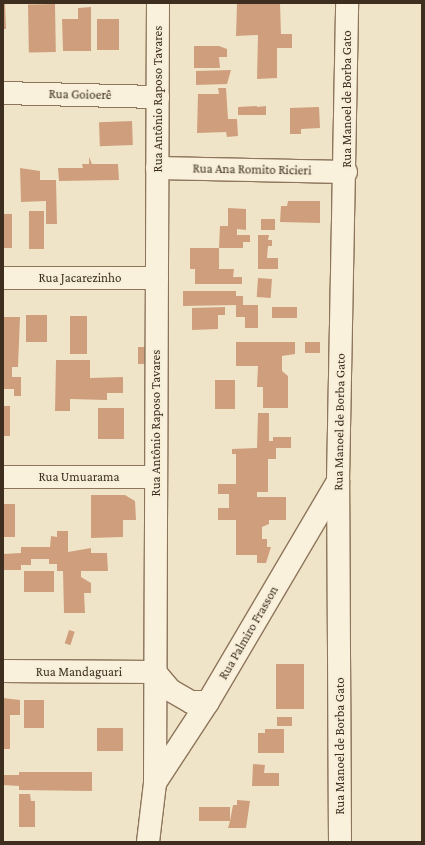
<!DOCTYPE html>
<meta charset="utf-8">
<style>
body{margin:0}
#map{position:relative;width:425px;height:845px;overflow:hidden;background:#f0e4c8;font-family:"Crimson Pro",serif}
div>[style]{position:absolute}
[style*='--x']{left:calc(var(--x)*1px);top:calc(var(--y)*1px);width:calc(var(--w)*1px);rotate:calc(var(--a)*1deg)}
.building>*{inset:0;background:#cf9f7d;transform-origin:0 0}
.roads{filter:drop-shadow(1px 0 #8d765c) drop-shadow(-1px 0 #8d765c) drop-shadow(0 1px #8d765c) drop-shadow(0 -1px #8d765c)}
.minor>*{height:22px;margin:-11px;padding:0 11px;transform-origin:11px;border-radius:11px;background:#faf1dc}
span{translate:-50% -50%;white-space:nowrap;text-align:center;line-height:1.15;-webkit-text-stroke:4px #f7eed8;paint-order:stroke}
.street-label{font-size:13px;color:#3d2e20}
.frame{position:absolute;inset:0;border:4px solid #3d2e20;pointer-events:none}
</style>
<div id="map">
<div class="building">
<div style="clip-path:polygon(3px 3px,5px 3px,6px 29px,3px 29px)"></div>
<div style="clip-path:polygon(237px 3px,280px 3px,281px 34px,292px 34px,292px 48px,277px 48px,277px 78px,257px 79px,258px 35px,236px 36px)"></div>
<div style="left:55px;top:4px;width:48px;height:27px;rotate:89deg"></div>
<div style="clip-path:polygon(91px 7px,91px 51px,63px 51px,62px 19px,78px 19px,78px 8px)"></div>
<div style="left:97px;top:19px;width:22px;height:31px"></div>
<div style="clip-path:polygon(194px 46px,219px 46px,227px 49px,227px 57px,219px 57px,220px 68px,194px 68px)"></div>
<div style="clip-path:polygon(231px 70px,227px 84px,196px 85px,196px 71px)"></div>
<div style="clip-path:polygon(218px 88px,226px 88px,228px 119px,237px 119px,238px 136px,227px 137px,226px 132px,197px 133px,198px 94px,219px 94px)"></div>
<div style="clip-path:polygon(257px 106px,257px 112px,257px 107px,266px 106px,266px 115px,238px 115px,238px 107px)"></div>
<div style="clip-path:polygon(319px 107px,320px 128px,301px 129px,301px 134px,290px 134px,290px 108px)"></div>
<div style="left:132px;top:121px;width:24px;height:33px;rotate:88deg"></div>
<div style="clip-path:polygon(89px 157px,92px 164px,118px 164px,119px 180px,59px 181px,58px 168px,83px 168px,82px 164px,89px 164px)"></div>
<div style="clip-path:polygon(20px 168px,40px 171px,40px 180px,56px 180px,57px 224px,46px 224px,46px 201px,21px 202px)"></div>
<div style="clip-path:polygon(288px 201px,320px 201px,320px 223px,280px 222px,281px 206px,287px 206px)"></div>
<div style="clip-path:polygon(228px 208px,246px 209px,246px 230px,237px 229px,237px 235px,250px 235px,250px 242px,243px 242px,243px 248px,219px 248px,220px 226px,228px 226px)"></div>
<div style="left:29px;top:211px;width:15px;height:38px"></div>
<div style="left:3px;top:214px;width:9px;height:34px"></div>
<div style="left:261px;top:219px;width:14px;height:11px"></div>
<div style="clip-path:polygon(258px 235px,269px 235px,268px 240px,272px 240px,272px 246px,268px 246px,267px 258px,278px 258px,278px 269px,258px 269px)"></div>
<div style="clip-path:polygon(190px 248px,219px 248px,219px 269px,234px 269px,233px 277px,242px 277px,242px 284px,195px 284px,195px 269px,190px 269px)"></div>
<div style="left:258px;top:278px;width:14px;height:19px;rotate:4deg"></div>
<div style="clip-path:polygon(183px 291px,236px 291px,236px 296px,243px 296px,243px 305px,258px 305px,258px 328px,245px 328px,245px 317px,236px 317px,236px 305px,183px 306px)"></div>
<div style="clip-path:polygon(225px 307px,225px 315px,218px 315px,218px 329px,192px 330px,192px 308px)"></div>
<div style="left:272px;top:307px;width:25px;height:11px"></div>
<div style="left:26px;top:315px;width:21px;height:27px"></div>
<div style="left:70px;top:316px;width:17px;height:38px"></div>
<div style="clip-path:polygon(3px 317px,20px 317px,18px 367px,12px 367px,12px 377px,21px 377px,21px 396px,14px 396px,14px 389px,3px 389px)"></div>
<div style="clip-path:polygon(236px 342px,295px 342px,295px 354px,282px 356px,282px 371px,288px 376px,288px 408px,263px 408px,263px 387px,257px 387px,258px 366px,236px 366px)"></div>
<div style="left:305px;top:342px;width:15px;height:11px"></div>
<div style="left:138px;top:347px;width:7px;height:17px"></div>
<div style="clip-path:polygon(56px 360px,90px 360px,90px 378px,123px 377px,123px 393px,107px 393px,107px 400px,70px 399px,70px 411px,55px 411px)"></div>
<div style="left:215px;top:380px;width:20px;height:29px"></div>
<div style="left:3px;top:406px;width:7px;height:30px"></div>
<div style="left:98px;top:408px;width:26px;height:31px"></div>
<div style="clip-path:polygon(258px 413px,269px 413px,269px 441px,273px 441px,273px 437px,291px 437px,291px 448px,276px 448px,276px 459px,268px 459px,268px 492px,257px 492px,257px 497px,286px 497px,286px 520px,269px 520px,269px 524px,262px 527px,262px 539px,267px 539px,267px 547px,271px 547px,266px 563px,257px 563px,257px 555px,236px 555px,236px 520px,218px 520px,218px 508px,229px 508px,229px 494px,218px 494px,218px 484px,236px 484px,236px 454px,232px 454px,232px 449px,257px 448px)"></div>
<div style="clip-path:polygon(91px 495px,125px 495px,135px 501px,136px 520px,123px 520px,123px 537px,91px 538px)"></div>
<div style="left:3px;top:504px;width:12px;height:33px"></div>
<div style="clip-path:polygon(57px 531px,68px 531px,68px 552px,91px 548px,91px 553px,107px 553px,108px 571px,81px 571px,81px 577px,91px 583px,91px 593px,84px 593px,85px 613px,64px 613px,63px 571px,57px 571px,57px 564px,49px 564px,49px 559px,31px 559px,31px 565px,21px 565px,21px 570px,3px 570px,3px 554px,21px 553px,21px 547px,50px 547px,51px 536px,57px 537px)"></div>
<div style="left:24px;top:571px;width:30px;height:21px"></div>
<div style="left:69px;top:630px;width:6px;height:14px;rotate:18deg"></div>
<div style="left:276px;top:664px;width:28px;height:45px"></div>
<div style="clip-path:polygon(3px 698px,20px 700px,20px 715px,10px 715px,10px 749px,3px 749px)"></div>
<div style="left:24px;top:700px;width:20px;height:28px"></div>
<div style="left:277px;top:717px;width:15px;height:9px"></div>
<div style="left:97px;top:728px;width:26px;height:23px"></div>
<div style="clip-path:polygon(265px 729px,284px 729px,284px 753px,258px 753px,258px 733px,265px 733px)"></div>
<div style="clip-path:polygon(253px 764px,265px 765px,264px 773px,279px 773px,279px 786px,252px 786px)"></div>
<div style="clip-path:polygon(19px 772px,92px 772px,92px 791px,19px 790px,19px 786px,3px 785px,3px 775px,19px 775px)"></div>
<div style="clip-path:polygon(19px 794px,30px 794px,31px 801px,35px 801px,35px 827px,19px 827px)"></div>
<div style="clip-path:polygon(237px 800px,250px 801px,246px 828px,228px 828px,230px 821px,199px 821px,199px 807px,230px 807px,230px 821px,233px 805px,237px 805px)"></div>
</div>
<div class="roads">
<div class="minor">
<div style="--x:3;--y:93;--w:155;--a:1.5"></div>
<div style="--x:157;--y:168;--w:189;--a:1.2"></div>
<div style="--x:3;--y:278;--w:154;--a:0"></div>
<div style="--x:3;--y:477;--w:153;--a:0"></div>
<div style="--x:3;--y:671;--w:152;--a:0.4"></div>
<div style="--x:155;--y:672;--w:23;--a:50"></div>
<div style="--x:170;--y:690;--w:24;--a:30"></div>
<div style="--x:191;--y:702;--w:17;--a:0"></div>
<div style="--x:155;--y:783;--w:97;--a:-56.8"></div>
<div style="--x:208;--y:702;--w:256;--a:-59.5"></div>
<div style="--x:148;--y:842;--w:59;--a:-83.2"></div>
<div style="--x:155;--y:783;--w:780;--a:-89.78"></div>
<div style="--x:340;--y:842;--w:362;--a:-90.3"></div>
<div style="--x:338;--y:480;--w:477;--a:-88.9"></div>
</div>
</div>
<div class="street-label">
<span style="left:80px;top:95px;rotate:1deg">Rua Goioerê</span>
<span style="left:158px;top:99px;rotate:-90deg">Rua Antônio Raposo Tavares</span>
<span style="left:347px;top:99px;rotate:-90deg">Rua Manoel de Borba Gato</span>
<span style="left:252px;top:170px;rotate:1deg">Rua Ana Romito Ricieri</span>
<span style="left:80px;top:278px">Rua Jacarezinho</span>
<span style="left:340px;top:422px;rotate:-89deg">Rua Manoel de Borba Gato</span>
<span style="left:156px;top:423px;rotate:-90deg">Rua Antônio Raposo Tavares</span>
<span style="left:79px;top:477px">Rua Umuarama</span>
<span style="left:249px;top:633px;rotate:-60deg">Rua Palmiro Frasson</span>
<span style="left:79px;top:672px">Rua Mandaguari</span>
<span style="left:340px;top:746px;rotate:-90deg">Rua Manoel de Borba Gato</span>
</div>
<div class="frame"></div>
</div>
